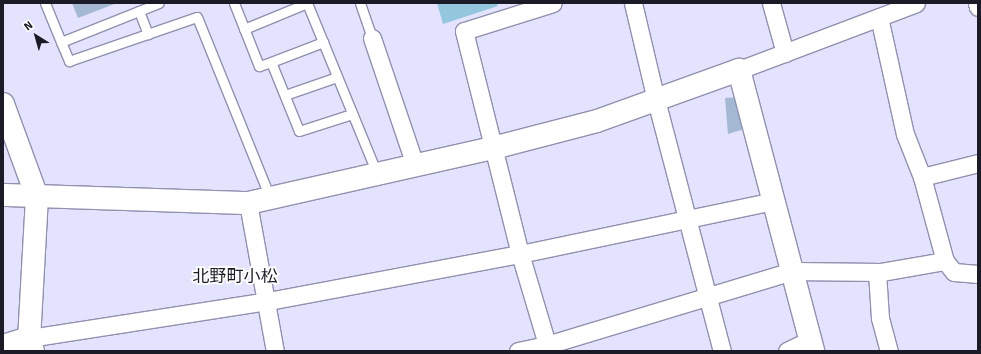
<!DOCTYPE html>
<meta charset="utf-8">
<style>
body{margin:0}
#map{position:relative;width:981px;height:354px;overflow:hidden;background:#e3e3fe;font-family:Signika,"Noto Sans JP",sans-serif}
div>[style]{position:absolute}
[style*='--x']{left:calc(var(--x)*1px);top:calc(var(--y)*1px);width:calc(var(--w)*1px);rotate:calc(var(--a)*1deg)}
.water>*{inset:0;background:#94c7de}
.building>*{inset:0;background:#a4b8d4}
.roads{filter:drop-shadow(1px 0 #9190af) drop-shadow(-1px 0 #9190af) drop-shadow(0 1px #9190af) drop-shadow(0 -1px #9190af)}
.lane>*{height:9px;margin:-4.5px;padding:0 4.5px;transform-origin:4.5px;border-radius:4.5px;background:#fff}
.street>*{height:17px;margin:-8.5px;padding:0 8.5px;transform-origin:8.5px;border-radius:8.5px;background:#fff}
.secondary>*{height:22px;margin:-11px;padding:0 11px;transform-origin:11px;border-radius:11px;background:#fff}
span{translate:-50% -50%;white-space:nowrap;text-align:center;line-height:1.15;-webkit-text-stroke:3.5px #fff;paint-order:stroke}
.quarter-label{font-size:17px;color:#1b1b27}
.frame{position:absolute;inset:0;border:4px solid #1b1b27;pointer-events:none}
.north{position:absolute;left:16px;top:16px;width:40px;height:40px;-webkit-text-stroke:3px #fff;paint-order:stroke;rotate:323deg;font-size:11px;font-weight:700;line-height:16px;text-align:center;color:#1b1b27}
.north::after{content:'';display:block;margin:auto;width:14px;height:18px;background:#1b1b27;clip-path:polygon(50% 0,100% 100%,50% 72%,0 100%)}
</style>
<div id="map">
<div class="water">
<div style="clip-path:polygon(437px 3px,497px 3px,498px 6px,443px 24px)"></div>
</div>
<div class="building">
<div style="clip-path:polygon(72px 3px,117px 3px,78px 18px)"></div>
<div style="clip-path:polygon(743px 97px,748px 128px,728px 134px,725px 98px)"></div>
</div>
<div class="roads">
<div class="lane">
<div style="--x:45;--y:3;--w:42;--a:67.7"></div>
<div style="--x:61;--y:42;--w:105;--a:-21.7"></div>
<div style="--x:234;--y:3;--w:68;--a:68.4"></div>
<div style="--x:259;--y:66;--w:13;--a:-18"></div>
<div style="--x:271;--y:62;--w:74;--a:67.9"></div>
<div style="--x:299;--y:131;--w:56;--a:-17.8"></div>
<div style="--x:307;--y:3;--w:185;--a:67.7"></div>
<div style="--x:360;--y:3;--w:37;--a:71"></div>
<div style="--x:139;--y:11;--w:25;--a:69"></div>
<div style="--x:244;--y:29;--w:68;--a:-22.4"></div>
<div style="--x:61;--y:42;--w:21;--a:67"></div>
<div style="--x:69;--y:61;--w:135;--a:-19"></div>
<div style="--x:197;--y:17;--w:195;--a:68"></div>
<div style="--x:271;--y:62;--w:56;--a:-21"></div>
<div style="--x:285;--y:95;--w:55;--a:-19.1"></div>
</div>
<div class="street">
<div style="--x:633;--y:3;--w:100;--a:76.7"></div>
<div style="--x:656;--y:100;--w:260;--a:75.3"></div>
<div style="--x:771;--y:3;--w:52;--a:74.4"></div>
<div style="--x:977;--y:3;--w:4;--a:76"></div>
<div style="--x:879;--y:17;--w:120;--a:77.5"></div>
<div style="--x:905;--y:134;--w:46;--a:68.4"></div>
<div style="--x:922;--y:177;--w:87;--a:74.7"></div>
<div style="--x:945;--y:261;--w:14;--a:51"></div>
<div style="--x:954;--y:272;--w:24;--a:5"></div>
<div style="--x:372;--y:38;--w:134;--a:71.3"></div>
<div style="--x:739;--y:70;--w:189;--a:-20.7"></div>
<div style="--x:922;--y:177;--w:58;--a:-14"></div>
<div style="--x:248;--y:203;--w:150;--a:79.7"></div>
<div style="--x:877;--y:272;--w:46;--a:86.3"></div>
<div style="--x:880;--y:318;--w:34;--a:75"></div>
<div style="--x:29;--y:338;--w:242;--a:-8.8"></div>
<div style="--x:268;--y:301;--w:256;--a:-10.6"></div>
<div style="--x:520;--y:254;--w:259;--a:-11.8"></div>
<div style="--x:518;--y:351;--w:30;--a:-12"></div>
<div style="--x:547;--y:345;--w:256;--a:-16.8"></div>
<div style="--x:792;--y:271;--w:89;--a:0.6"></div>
<div style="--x:881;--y:272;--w:65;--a:-9.8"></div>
<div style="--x:549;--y:351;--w:101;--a:-106.6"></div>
<div style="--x:520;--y:254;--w:230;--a:-104.1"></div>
<div style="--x:464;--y:31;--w:93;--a:-17.5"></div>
<div style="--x:787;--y:351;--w:25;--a:-26"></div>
</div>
<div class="secondary">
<div style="--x:3;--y:104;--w:99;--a:69.9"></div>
<div style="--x:37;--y:197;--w:141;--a:93.2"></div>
<div style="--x:29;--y:338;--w:14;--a:73"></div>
<div style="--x:3;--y:195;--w:245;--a:1.9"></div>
<div style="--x:248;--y:203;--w:251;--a:-12.7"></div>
<div style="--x:493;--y:148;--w:107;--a:-14.6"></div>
<div style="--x:597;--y:121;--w:151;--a:-19.8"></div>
<div style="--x:739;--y:70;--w:291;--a:75.2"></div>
<div style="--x:3;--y:346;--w:27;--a:-17"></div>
</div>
</div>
<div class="quarter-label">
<span style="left:235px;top:277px">北野町小松</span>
</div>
<div class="frame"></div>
<div class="north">N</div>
</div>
